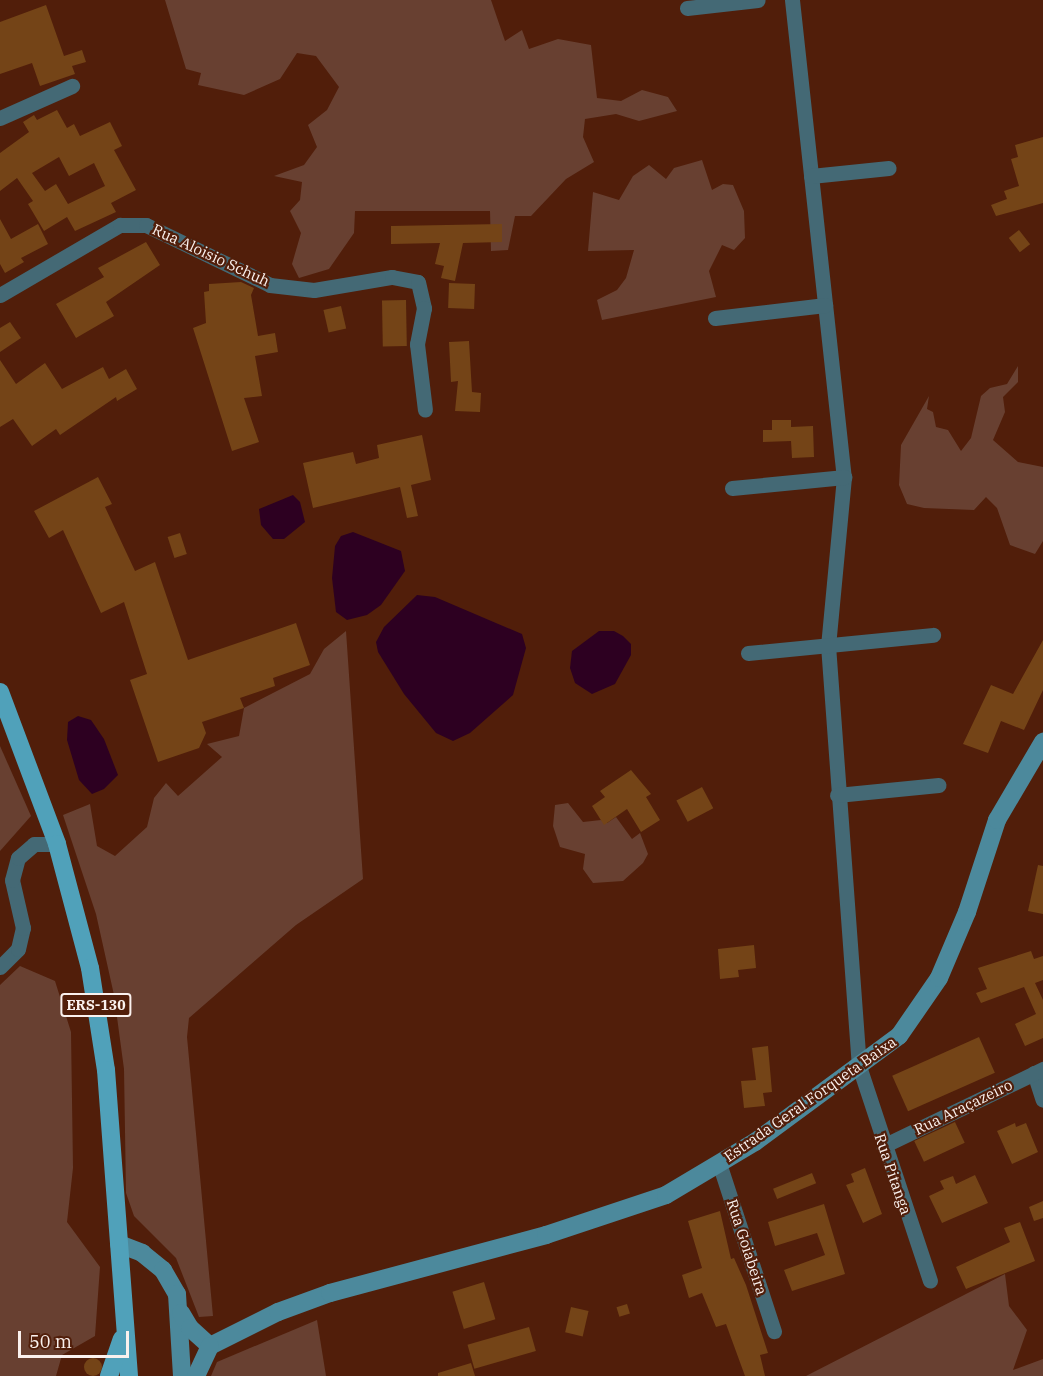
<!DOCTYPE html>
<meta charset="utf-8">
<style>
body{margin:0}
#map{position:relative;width:1043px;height:1376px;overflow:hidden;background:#511e0a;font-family:"IBM Plex Serif",serif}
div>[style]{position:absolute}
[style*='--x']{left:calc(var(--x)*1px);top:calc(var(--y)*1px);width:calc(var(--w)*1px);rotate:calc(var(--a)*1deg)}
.green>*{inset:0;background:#684031}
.water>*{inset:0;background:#2d0021}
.building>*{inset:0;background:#744417;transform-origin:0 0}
.round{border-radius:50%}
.street>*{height:15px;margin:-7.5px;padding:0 7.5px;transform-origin:7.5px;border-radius:7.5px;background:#446975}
.secondary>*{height:18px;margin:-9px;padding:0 9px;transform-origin:9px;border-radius:9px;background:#4c899c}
.primary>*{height:18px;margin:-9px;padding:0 9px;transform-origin:9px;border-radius:9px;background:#50a1ba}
span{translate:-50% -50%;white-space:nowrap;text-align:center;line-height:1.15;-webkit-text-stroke:4.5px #511e0a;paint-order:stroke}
.shield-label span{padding:2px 4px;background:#511e0a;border:2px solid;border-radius:4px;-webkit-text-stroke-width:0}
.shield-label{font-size:14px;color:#faf1ee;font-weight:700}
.street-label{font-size:15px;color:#faf1ee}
.scale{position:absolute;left:18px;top:1331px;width:111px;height:27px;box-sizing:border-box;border:3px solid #faf1ee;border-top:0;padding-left:8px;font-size:18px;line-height:21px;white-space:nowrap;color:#faf1ee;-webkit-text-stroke:4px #511e0a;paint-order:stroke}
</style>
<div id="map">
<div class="green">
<div style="clip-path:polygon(165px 0,491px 0,505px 41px,522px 30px,529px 49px,558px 39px,591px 45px,597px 98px,621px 101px,642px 90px,668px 97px,677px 111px,639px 121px,616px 114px,585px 119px,583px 137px,594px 162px,566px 179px,531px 216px,515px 216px,508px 250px,491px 251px,490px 211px,355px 211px,354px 233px,329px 269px,299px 278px,292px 264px,301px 233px,290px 211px,300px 200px,302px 182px,274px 176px,304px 165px,317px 147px,308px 125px,327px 110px,339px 87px,316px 56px,297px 53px,280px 79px,244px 95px,198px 85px,201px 73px,186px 69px)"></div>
<div style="clip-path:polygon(702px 160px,712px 190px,723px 184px,733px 185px,744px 211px,745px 238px,734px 250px,722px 245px,709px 271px,716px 297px,602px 320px,597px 300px,617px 290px,626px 278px,634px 250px,588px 251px,593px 192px,619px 200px,633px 176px,649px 165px,666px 179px,674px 168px)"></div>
<div style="clip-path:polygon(1018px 366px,1018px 382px,1003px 397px,1005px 412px,993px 440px,1018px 462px,1043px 467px,1043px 541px,1035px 554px,1010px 545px,997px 508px,986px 497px,974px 510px,924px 508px,907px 504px,899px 485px,901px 445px,929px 396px,927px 409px,933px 412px,936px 427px,948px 430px,961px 451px,971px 438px,981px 396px,990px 388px,1007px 384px)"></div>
<div style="clip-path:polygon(346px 631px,363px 879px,296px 925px,189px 1018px,187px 1037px,213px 1316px,199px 1317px,176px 1258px,134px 1216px,126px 1193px,124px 1069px,114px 995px,96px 914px,63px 815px,90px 804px,97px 846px,115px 856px,147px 827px,154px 798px,166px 783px,178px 796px,222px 757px,207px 744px,239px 736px,244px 708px,310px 674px,324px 649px)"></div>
<div style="clip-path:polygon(0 746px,31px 816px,0 851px)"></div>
<div style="clip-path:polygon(568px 803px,583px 822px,601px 820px,607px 823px,616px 817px,632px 839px,640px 833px,648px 854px,643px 863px,623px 881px,593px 883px,583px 869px,585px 854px,560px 847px,553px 826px,555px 805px)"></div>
<div style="clip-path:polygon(20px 966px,55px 981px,71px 1032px,73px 1168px,67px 1222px,100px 1267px,95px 1336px,62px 1355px,56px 1376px,0 1376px,0 985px)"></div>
<div style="clip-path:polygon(1005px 1274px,1009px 1306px,1027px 1330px,1013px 1370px,1043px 1359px,1043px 1376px,806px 1376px)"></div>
<div style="clip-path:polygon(317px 1320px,326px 1376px,211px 1376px,217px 1362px)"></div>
</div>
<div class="water">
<div style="clip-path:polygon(293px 495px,300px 502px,305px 522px,284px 539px,273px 539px,261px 525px,259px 509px)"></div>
<div style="clip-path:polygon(353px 532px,401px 551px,405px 571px,381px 605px,367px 615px,347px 620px,336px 612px,332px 578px,335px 546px,341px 536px)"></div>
<div style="clip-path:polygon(417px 595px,435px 597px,522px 634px,526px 648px,513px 695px,470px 733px,453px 741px,436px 733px,404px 694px,378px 652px,376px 642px,384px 627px)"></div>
<div style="clip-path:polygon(599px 631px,614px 631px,623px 636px,631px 644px,631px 655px,615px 684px,592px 694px,575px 683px,570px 668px,572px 651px)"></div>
<div style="clip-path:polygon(78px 716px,91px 720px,104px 739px,118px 775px,104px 789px,92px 794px,79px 780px,67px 740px,68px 722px)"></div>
</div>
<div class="building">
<div style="clip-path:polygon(46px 5px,64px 56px,82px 50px,86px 62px,72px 66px,75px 74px,40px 86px,32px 63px,0 74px,0 22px)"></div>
<div style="clip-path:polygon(evenodd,57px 110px,67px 128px,74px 124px,80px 136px,110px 122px,122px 146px,114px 150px,136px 190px,111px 203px,116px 212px,75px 231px,67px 217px,44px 231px,28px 204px,33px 201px,17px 178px,0 191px,0 153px,29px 132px,23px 122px,34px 115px,37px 120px,57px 110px,59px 157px,69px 176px,94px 163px,105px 186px,68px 204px,56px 184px,45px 191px,32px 173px,59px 157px)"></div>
<div style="clip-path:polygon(1043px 137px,1043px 203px,996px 216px,991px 205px,1007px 199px,1004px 191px,1019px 186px,1011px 159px,1018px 157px,1015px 145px)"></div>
<div style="clip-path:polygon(0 219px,11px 239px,38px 224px,48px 244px,21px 258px,24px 262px,5px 273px,0 264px)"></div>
<div style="clip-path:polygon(502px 224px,502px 242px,463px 243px,455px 281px,441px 278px,444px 266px,435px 264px,440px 243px,391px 244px,391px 226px)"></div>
<div style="left:1019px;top:230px;width:18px;height:13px;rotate:52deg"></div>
<div style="clip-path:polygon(146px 242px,160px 265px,106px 302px,114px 316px,76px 338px,56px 304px,104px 277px,98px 268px)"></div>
<div style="clip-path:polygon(241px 282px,254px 288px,251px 295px,258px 336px,275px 333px,278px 352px,255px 356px,262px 396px,244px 398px,259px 442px,232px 451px,193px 328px,206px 323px,204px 292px,209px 291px,209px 284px)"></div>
<div style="left:449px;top:283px;width:26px;height:25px;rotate:2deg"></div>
<div style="left:406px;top:300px;width:46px;height:24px;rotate:89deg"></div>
<div style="left:341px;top:306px;width:23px;height:18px;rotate:77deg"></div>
<div style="clip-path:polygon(10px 322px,21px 338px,0 352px,0 328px)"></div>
<div style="clip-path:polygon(469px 341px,472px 392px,481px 393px,480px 412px,455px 411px,458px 381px,451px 382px,449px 342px)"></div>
<div style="clip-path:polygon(0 360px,16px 384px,45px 363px,62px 389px,103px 367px,109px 379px,126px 369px,137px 389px,117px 401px,116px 397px,60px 435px,56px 429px,32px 446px,13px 419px,0 427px)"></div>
<div style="clip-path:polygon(772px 420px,791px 420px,791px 427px,813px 426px,814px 457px,792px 458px,791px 441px,763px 442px,763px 430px,772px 430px)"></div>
<div style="clip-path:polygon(422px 435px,431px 480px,411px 485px,418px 516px,407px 518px,400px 487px,313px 508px,303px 463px,353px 452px,356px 464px,379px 458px,377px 445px)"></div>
<div style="clip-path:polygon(98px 477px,112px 504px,105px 507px,135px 571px,155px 562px,188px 660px,296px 623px,310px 665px,273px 678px,275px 686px,240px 698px,244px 708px,202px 722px,206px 733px,199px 748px,158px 762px,130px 680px,147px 674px,124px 602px,101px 613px,63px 530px,49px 538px,34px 511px)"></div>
<div style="left:180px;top:533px;width:22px;height:13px;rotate:72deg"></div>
<div style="clip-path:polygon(1043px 640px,1043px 690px,1024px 730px,1001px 721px,988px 753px,963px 744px,991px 685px,1013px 694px)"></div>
<div style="clip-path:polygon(631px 770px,651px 794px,646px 797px,660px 820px,641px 832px,627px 809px,604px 825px,592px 806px,605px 797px,600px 791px)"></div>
<div style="left:702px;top:787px;width:24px;height:29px;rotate:62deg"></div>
<div style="clip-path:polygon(1038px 865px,1043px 866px,1043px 914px,1028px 911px)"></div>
<div style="clip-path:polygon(754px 945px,756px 968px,738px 970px,739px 977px,720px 979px,718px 949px)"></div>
<div style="clip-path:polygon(1031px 951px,1034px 959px,1043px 956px,1043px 980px,1035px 983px,1043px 1000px,1043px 1038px,1025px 1046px,1015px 1024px,1036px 1014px,1024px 987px,981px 1003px,976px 993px,987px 989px,978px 968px)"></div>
<div style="left:979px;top:1037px;width:39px;height:95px;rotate:66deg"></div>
<div style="clip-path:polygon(768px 1046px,772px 1092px,763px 1093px,765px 1106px,744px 1108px,741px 1081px,756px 1080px,752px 1048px)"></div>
<div style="left:955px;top:1122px;width:23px;height:45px;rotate:65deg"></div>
<div style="clip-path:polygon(1015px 1123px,1016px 1127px,1026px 1123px,1038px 1152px,1012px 1164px,997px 1131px)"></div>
<div style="clip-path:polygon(865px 1168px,882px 1214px,863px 1223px,846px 1185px,854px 1182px,851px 1174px)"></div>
<div style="left:812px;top:1173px;width:11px;height:42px;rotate:68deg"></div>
<div style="clip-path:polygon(975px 1175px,988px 1203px,942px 1223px,929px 1196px,944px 1189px,940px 1181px,953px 1176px,956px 1184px)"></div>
<div style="clip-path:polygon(1043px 1201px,1043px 1218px,1034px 1221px,1029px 1207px)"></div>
<div style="clip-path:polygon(824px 1204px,845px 1274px,792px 1291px,784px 1270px,825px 1255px,817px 1233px,775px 1246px,768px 1222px)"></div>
<div style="clip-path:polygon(720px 1211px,731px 1259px,734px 1258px,746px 1285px,768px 1353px,760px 1355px,765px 1376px,745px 1376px,726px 1324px,716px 1327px,702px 1293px,689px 1298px,682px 1275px,702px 1268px,688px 1221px)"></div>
<div style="clip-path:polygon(1020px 1222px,1035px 1261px,966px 1289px,956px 1267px,1010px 1242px,1004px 1228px)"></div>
<div style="left:484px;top:1282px;width:39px;height:33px;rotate:73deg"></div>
<div style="left:627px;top:1304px;width:10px;height:11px;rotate:73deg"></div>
<div style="left:571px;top:1307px;width:18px;height:26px;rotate:13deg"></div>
<div style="left:529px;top:1327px;width:25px;height:64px;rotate:74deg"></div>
<div class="round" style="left:84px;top:1358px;width:18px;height:18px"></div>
<div style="clip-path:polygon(471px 1363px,475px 1376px,438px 1376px,438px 1373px)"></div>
</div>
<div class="street">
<div style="--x:792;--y:0;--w:480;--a:83.8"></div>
<div style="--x:844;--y:477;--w:169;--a:95.4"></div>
<div style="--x:828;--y:645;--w:422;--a:85.8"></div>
<div style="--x:859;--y:1066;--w:226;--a:71.7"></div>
<div style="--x:687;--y:8;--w:71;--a:-6.4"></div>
<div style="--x:0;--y:118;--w:79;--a:-24"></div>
<div style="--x:811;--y:176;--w:78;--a:-5.9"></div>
<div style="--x:0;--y:295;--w:139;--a:-30.3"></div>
<div style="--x:120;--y:225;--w:26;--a:0"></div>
<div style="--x:146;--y:225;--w:138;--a:25.8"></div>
<div style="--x:270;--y:285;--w:44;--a:6.5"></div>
<div style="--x:314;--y:290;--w:79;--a:-9.5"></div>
<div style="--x:392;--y:277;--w:26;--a:11"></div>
<div style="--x:418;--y:282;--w:27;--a:77"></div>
<div style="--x:424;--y:308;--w:37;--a:101"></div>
<div style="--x:417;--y:344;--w:66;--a:83.1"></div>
<div style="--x:715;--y:318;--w:111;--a:-6.7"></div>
<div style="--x:732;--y:488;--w:113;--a:-5.6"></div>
<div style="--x:748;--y:653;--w:186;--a:-5.6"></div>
<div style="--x:837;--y:795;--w:102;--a:-5.6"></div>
<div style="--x:0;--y:967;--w:25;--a:-45"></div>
<div style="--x:18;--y:949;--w:22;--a:-77"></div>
<div style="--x:23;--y:928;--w:49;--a:-102.9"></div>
<div style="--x:12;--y:880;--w:23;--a:-75"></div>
<div style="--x:18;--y:858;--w:21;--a:-41"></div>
<div style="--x:34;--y:844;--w:23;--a:0"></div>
<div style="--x:1034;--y:1073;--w:28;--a:72"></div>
<div style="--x:883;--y:1146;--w:178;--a:-25.7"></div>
<div style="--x:719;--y:1163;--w:177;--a:71.9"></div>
</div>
<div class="secondary">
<div style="--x:119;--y:1244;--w:25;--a:21"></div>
<div style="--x:142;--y:1253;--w:27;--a:39"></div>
<div style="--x:163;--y:1270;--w:28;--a:60"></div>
<div style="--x:177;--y:1294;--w:82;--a:86.5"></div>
<div style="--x:181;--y:1313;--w:17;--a:59"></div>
<div style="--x:190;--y:1328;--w:27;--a:42"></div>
<div style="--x:210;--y:1346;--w:76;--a:-26.6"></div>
<div style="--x:278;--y:1312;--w:55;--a:-20.1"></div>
<div style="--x:330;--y:1293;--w:224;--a:-15"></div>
<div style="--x:546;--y:1235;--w:126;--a:-18.4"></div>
<div style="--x:666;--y:1195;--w:104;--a:-30.8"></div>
<div style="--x:755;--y:1142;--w:179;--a:-36.4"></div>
<div style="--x:899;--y:1036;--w:70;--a:-55.4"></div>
<div style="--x:939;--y:978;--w:72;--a:-67"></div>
<div style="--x:967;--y:912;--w:97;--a:-71.9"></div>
<div style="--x:997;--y:820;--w:91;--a:-59.5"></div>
<div style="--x:196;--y:1376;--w:33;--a:-65"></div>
</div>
<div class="primary">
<div style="--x:0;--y:692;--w:162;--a:69.4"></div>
<div style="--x:57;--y:844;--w:128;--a:75.1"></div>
<div style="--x:90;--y:968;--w:103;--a:81.1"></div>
<div style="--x:106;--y:1070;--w:307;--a:85.7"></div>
<div style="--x:109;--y:1376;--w:39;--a:-71"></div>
</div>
<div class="shield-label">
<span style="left:96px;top:1005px">ERS-130</span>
</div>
<div class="street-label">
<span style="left:211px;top:255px;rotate:25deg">Rua Aloisio Schuh</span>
<span style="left:810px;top:1099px;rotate:-35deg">Estrada Geral Forqueta Baixa</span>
<span style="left:963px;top:1107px;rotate:-26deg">Rua Araçazeiro</span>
<span style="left:893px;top:1174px;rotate:71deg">Rua Pitanga</span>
<span style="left:747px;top:1247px;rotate:72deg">Rua Goiabeira</span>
</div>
<div class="scale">50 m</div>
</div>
